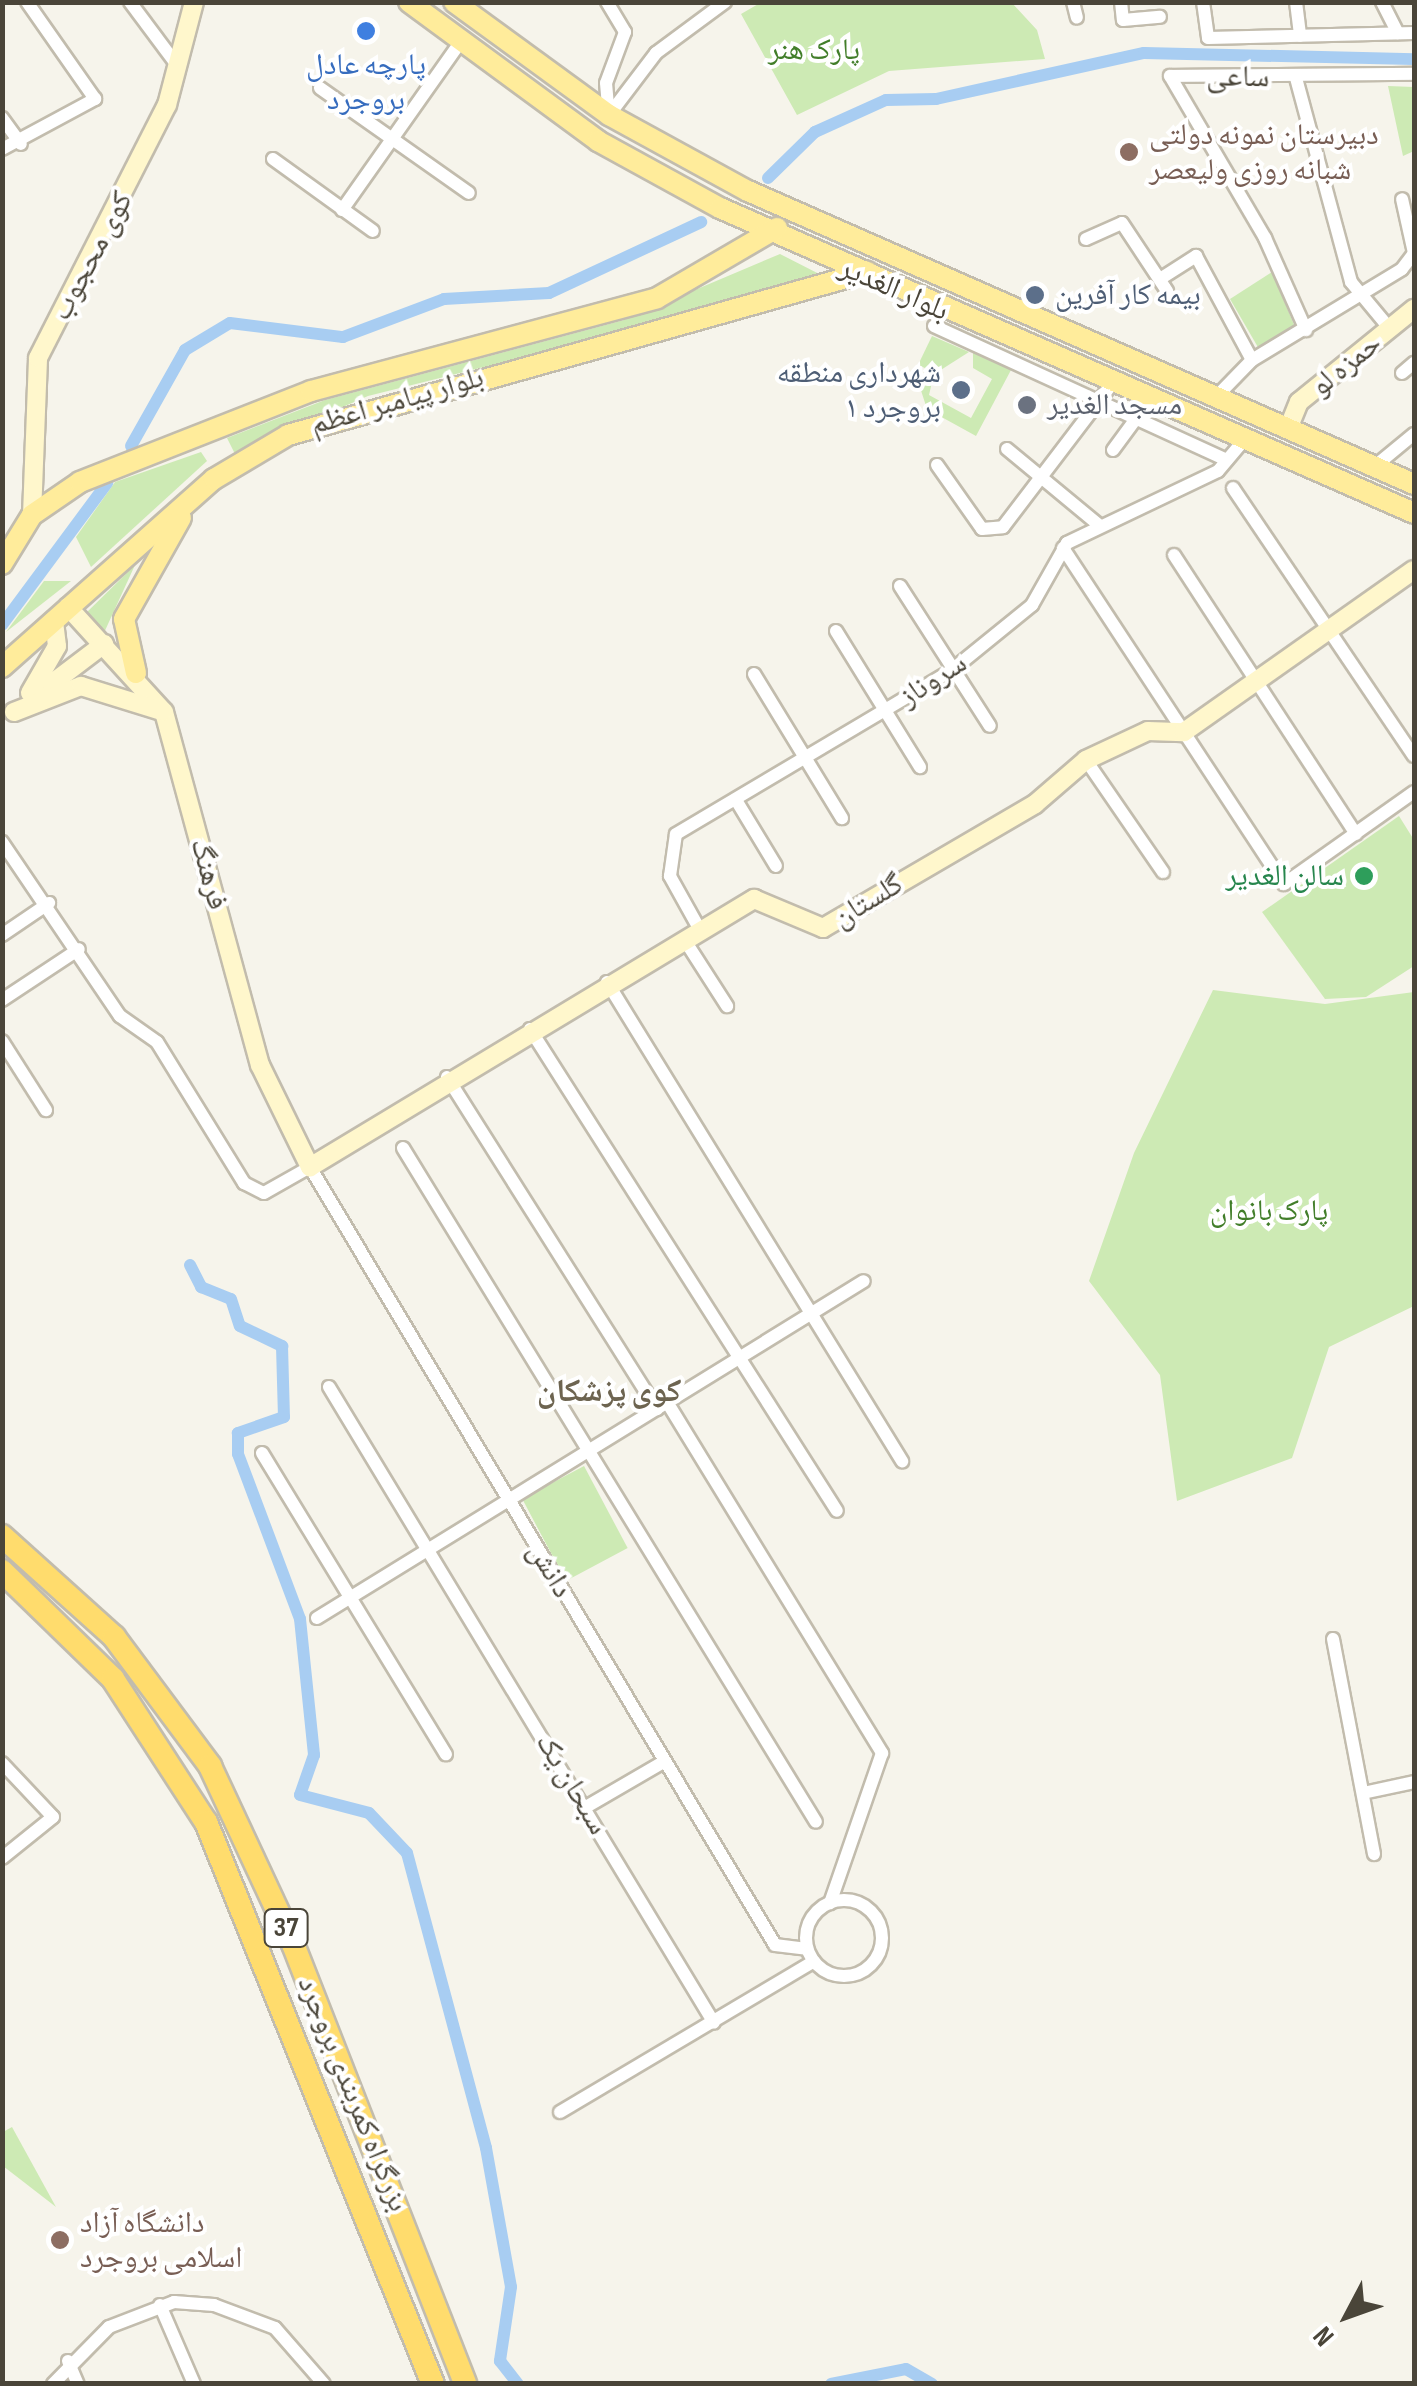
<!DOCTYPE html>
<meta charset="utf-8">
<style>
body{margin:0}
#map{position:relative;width:1417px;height:2386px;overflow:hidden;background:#f6f4eb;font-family:"Sofia Sans Condensed","Noto Naskh Arabic",sans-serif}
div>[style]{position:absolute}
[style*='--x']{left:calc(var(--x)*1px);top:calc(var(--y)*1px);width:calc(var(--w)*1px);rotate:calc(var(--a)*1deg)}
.green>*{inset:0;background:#cdeab4;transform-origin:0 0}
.canal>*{height:12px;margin:-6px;padding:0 6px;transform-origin:6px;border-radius:6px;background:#a8cdf2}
.roads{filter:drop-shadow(2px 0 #c2bcad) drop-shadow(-2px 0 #c2bcad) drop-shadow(0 2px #c2bcad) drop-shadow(0 -2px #c2bcad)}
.street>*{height:12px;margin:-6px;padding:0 6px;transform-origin:6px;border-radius:6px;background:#fff}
.street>.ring{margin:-6px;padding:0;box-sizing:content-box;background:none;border:12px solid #fff;border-radius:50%}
.secondary>*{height:18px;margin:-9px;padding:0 9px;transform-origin:9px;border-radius:9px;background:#fff7cc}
.primary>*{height:20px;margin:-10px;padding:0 10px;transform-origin:10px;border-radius:10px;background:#ffec9b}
.highway>*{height:22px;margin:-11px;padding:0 11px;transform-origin:11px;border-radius:11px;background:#ffdc6d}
.dots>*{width:28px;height:28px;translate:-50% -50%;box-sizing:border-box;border:5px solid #fff;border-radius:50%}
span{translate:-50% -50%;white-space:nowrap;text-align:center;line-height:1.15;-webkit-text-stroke:8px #fff;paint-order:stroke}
.shield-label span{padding:2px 8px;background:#fff;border:2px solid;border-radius:8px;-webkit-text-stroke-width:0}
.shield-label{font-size:28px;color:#4a4539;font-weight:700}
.park-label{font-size:30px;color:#427e2a}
.shop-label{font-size:30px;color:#366cbe}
.street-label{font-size:30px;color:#4a4539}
.education-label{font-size:30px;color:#785e54}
.left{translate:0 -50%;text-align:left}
.service-label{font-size:30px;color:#4e5e75}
.right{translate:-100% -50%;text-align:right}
.worship-label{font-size:30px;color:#5b616d}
.leisure-label{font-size:30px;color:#27864d}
.neighbourhood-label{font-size:32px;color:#6d6450;font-weight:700}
.frame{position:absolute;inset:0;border:5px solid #4a4539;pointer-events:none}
.north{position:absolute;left:1297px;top:2266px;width:100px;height:100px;-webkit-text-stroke:8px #fff;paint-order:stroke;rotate:229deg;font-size:28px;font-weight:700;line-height:40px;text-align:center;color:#4a4539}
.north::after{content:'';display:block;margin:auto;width:35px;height:45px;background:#4a4539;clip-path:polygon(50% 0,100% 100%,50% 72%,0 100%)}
</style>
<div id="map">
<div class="green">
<div style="clip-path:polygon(760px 3px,1012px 3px,1037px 30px,1045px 59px,889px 71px,797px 115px,741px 14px)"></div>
<div style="clip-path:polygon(1388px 86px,1414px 87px,1414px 151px,1403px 156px)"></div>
<div style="clip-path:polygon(780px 254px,831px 280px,368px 396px,235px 454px,227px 438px,325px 400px,624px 320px)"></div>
<div style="clip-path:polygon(1272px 272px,1295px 327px,1259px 349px,1230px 299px)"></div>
<div style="clip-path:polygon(932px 336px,969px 352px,936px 373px,918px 365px)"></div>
<div style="clip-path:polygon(973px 350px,1011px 370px,976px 436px,927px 409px,915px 372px,933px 378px,929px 395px,971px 418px,992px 379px,973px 368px)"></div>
<div style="clip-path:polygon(201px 452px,207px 461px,91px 567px,76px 537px,115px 482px)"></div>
<div style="clip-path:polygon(135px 565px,103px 635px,84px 615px)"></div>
<div style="clip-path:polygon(44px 581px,71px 581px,6px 632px)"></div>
<div style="clip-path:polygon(1399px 816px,1414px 840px,1414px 966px,1366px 997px,1325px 999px,1262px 912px)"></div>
<div style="clip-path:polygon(1213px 990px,1325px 1004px,1414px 992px,1414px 1306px,1329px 1347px,1292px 1458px,1177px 1501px,1160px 1375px,1089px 1281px,1134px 1153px)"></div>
<div style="left:584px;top:1466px;width:93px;height:70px;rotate:62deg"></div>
<div style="clip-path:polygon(12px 2127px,56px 2207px,3px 2166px,3px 2132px)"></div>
</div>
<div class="canal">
<div style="--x:768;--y:178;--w:66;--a:-44.4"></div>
<div style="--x:815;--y:132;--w:78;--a:-24.3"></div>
<div style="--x:886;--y:100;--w:50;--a:-1.1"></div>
<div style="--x:936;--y:99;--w:213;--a:-12.5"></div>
<div style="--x:1144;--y:53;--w:270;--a:1.3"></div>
<div style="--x:131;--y:446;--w:110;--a:-60.6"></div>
<div style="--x:185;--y:350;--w:52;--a:-31"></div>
<div style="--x:230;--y:323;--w:114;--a:7.1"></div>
<div style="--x:343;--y:337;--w:108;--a:-20.6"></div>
<div style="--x:444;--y:299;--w:105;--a:-3.3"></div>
<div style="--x:549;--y:293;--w:168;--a:-25"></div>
<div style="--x:2;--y:625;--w:177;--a:-53.5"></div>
<div style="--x:190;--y:1265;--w:25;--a:63"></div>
<div style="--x:201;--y:1287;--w:32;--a:22"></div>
<div style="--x:231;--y:1299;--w:28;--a:72"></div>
<div style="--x:240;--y:1326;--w:47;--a:25.5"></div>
<div style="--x:282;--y:1346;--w:71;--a:88.4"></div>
<div style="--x:284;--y:1417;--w:49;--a:160.8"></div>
<div style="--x:238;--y:1433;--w:21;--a:90"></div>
<div style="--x:238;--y:1454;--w:176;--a:69.4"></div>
<div style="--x:300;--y:1619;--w:137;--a:84.1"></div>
<div style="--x:314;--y:1755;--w:42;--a:109.3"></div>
<div style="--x:300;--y:1795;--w:71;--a:14.6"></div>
<div style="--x:369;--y:1813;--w:55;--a:46.5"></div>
<div style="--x:407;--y:1853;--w:305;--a:75"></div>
<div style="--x:486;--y:2148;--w:141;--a:79.8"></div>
<div style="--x:511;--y:2287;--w:75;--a:98.5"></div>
<div style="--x:500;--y:2361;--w:29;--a:52"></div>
<div style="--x:831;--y:2384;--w:76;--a:-11.3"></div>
<div style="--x:906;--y:2369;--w:30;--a:30"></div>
</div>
<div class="roads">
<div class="street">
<div style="--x:130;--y:2;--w:79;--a:53.3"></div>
<div style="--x:607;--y:2;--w:35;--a:59"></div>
<div style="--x:625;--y:32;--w:54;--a:110.4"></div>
<div style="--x:606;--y:83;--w:32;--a:85"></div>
<div style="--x:1073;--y:2;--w:16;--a:76"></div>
<div style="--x:1121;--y:2;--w:18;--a:84"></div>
<div style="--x:1123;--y:20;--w:37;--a:-5"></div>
<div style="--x:1203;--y:2;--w:36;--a:82"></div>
<div style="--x:1208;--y:38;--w:206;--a:-1.4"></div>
<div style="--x:1296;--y:2;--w:34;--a:83"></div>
<div style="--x:1382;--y:2;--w:35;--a:63"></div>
<div style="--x:1170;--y:76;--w:188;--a:59.6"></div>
<div style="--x:1265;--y:238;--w:101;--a:66"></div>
<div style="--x:1170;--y:76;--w:244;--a:-0.5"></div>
<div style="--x:1296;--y:78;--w:211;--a:74.9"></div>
<div style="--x:1351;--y:282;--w:61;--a:50.3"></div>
<div style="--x:320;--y:88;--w:182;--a:35.2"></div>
<div style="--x:609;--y:115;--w:78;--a:-52.8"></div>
<div style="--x:656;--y:53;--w:86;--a:-36.5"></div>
<div style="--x:2;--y:118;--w:32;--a:54"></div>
<div style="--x:2;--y:149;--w:106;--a:-28.3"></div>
<div style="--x:95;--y:99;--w:118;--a:-125"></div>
<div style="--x:273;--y:159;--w:123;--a:35.8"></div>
<div style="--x:342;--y:210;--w:204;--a:-54.8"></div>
<div style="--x:1086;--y:239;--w:39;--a:-24"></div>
<div style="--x:1122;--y:223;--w:82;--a:56.5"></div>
<div style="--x:1160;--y:279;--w:43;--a:-32.6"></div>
<div style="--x:1196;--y:256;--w:118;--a:61.7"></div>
<div style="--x:934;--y:326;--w:322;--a:24.6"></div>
<div style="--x:1402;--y:373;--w:16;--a:-40"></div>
<div style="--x:1216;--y:397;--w:52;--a:-45.8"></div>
<div style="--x:1252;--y:360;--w:175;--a:-31.2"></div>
<div style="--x:1402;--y:269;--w:20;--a:-53"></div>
<div style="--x:1414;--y:253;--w:55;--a:-102.5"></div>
<div style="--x:1007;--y:449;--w:121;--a:39.6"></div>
<div style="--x:1113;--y:450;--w:61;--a:-53.7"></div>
<div style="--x:937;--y:465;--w:78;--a:54.9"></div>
<div style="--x:982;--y:529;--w:21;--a:-5"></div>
<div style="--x:1003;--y:527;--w:178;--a:-52.7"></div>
<div style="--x:1374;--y:467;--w:52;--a:-39.5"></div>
<div style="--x:1233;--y:488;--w:323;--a:56"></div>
<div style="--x:1063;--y:548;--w:402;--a:56.7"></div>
<div style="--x:1284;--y:884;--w:159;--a:-35.3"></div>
<div style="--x:1174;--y:555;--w:333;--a:56.9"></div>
<div style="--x:900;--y:586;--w:166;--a:57.3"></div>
<div style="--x:836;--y:631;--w:160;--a:58.3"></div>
<div style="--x:754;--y:674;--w:169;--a:58.6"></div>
<div style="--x:1086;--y:760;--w:136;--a:55.5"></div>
<div style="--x:736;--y:800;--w:77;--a:58.8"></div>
<div style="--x:2;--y:842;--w:210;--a:55.9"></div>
<div style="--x:120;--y:1016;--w:45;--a:35.1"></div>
<div style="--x:157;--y:1042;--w:166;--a:58.3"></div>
<div style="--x:244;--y:1183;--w:22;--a:27"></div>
<div style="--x:264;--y:1193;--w:53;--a:-29.5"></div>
<div style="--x:310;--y:1167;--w:906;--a:59.13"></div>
<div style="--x:775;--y:1945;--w:32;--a:7"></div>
<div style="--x:700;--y:930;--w:62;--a:-119.1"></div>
<div style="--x:670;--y:876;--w:42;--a:-81.9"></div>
<div style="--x:676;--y:834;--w:321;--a:-30.7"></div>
<div style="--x:952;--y:670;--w:103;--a:-39.1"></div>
<div style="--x:1032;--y:605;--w:71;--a:-60.6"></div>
<div style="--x:1067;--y:543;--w:167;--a:-25.5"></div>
<div style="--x:1218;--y:471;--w:39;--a:-50"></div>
<div style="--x:2;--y:935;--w:57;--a:-34.2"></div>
<div style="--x:684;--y:939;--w:80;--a:57.3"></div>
<div style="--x:607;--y:982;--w:563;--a:58.37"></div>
<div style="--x:2;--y:1000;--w:92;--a:-33.5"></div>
<div style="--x:530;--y:1029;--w:571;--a:57.51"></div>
<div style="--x:2;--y:1041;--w:82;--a:57.5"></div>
<div style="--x:447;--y:1077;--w:393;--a:57.7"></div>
<div style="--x:403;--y:1148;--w:790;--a:58.5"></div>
<div style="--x:329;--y:1387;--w:743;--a:58.81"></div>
<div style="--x:667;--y:1402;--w:412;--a:58.5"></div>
<div style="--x:882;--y:1753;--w:159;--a:109.1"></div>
<div style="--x:262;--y:1453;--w:353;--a:58.6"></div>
<div style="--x:317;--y:1618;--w:642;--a:-31.64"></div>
<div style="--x:1333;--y:1639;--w:219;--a:79.2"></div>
<div style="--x:2;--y:1763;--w:74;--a:46.6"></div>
<div style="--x:53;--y:1817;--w:65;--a:141.2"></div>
<div style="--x:1363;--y:1793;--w:52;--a:-12.2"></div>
<div style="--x:586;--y:1807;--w:91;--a:-30.2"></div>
<div class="ring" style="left:806px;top:1900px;width:64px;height:64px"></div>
<div style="--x:560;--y:2112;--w:295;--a:-30.7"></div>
<div style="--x:160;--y:2305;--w:86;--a:66.7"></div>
<div style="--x:68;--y:2361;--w:25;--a:67"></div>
<div style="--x:53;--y:2384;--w:80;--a:-45.5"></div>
<div style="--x:109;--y:2327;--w:70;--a:-21"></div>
<div style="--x:174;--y:2302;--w:40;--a:4.3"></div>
<div style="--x:214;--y:2305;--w:65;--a:20.7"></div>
<div style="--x:275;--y:2328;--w:74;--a:48.8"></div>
</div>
<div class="secondary">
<div style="--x:1288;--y:429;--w:29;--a:-68"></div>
<div style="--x:1299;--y:402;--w:148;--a:-39"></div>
<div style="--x:32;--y:515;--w:157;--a:-87.8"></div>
<div style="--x:38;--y:358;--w:284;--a:-63"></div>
<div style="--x:167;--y:105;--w:106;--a:-75.3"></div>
<div style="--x:68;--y:607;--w:142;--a:47.6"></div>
<div style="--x:164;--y:712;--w:366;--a:74.8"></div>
<div style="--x:260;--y:1065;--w:114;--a:63.9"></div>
<div style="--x:310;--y:1167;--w:519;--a:-31.12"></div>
<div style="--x:754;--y:899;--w:75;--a:22.8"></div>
<div style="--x:823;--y:928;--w:246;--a:-30.3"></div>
<div style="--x:1035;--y:804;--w:67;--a:-40.8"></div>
<div style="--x:1086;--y:760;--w:68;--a:-25.1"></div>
<div style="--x:1148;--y:731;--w:36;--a:2"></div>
<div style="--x:1184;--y:732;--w:281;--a:-35.2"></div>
<div style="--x:46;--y:688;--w:73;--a:-37.2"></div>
<div style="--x:30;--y:693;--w:54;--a:-60.1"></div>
<div style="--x:57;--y:646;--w:26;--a:-97"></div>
<div style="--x:14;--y:712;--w:72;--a:-21.2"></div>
<div style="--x:81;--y:686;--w:85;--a:17.2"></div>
</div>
<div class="primary">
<div style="--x:409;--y:2;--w:235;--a:36.3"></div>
<div style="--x:598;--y:141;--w:139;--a:28.8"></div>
<div style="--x:720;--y:208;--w:758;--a:23.72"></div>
<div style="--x:454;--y:2;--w:192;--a:36.1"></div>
<div style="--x:609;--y:115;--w:158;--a:28.7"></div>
<div style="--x:748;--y:191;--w:728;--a:23.75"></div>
<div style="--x:2;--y:564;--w:57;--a:-58.5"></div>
<div style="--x:32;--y:515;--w:58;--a:-34.5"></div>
<div style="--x:80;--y:482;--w:248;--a:-21.5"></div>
<div style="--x:311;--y:391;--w:358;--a:-15"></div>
<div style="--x:657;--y:298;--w:139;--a:-30.3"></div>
<div style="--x:2;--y:667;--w:283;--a:-41.6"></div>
<div style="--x:214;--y:479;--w:86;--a:-30.7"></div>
<div style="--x:288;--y:435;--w:602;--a:-15.72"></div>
<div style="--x:136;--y:673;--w:55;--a:-102.5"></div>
<div style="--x:124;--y:619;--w:116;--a:-60.6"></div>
</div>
<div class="highway">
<div style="--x:2;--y:1536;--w:151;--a:42"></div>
<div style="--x:114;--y:1637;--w:161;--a:53.3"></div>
<div style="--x:210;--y:1766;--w:196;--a:65"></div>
<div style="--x:293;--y:1944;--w:472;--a:68.6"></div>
<div style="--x:2;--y:1571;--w:155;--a:44.2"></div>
<div style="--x:113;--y:1679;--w:171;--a:57"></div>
<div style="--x:206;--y:1822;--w:606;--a:68.01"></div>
</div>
</div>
<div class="dots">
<div style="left:366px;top:31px;background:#3f7fe0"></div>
<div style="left:1129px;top:152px;background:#8d6e63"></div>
<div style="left:1035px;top:295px;background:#5c6f8a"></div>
<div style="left:961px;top:390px;background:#5c6f8a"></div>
<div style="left:1027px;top:405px;background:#6b7280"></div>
<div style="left:1364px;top:876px;background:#2e9e5b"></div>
<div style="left:60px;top:2240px;background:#8d6e63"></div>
</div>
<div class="shield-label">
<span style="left:286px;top:1928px">37</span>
</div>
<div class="park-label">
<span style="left:814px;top:50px">پارک هنر</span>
<span style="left:1269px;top:1211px">پارک بانوان</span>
</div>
<div class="shop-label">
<span style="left:366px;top:82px">پارچه عادل<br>بروجرد</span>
</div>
<div class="street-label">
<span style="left:1238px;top:77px;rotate:1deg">ساعی</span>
<span style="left:92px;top:256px;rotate:-62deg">کوی محجوب</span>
<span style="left:894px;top:289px;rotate:24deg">بلوار الغدیر</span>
<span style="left:1346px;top:365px;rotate:-39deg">حمزه لو</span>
<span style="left:397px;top:401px;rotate:-16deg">بلوار پیامبر اعظم</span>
<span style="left:933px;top:680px;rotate:-33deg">سروناز</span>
<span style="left:209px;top:874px;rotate:75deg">فرهنگ</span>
<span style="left:868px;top:901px;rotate:-31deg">گلستان</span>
<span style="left:550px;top:1570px;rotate:59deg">دانش</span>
<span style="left:572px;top:1784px;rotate:59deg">سبحان یک</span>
<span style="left:353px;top:2094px;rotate:68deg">بزرگراه کمربندی بروجرد</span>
</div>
<div class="education-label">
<span class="left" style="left:1149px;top:152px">دبیرستان نمونه دولتی<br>شبانه روزی ولیعصر</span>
<span class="left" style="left:80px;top:2240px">دانشگاه آزاد<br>اسلامی بروجرد</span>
</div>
<div class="service-label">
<span class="left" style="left:1055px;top:295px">بیمه کار آفرین</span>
<span class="right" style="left:941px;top:390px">شهرداری منطقه<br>۱ بروجرد</span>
</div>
<div class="worship-label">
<span class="left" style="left:1047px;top:405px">مسجد الغدیر</span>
</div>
<div class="leisure-label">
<span class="right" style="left:1344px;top:876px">سالن الغدیر</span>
</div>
<div class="neighbourhood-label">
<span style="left:609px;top:1392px">کوی پزشکان</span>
</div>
<div class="frame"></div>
<div class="north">N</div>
</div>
